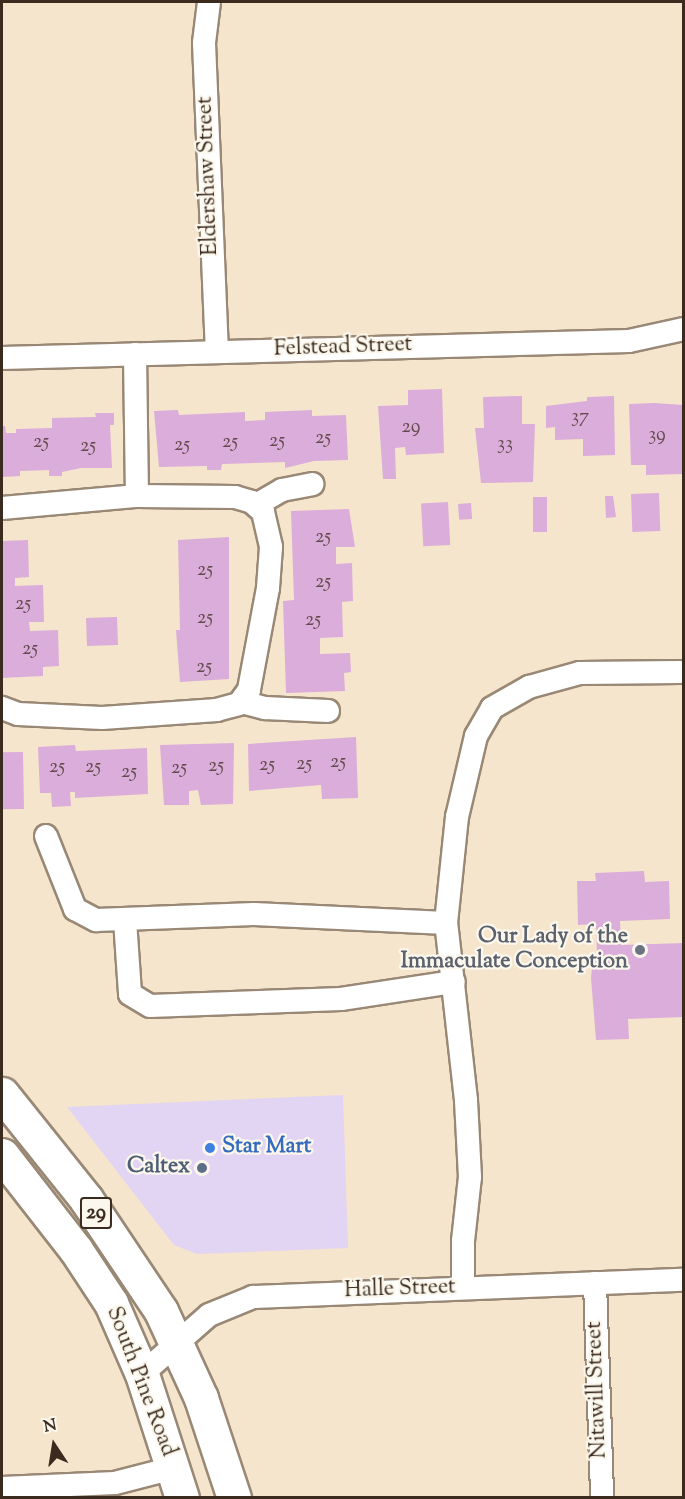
<!DOCTYPE html>
<style>
body{margin:0}
#map{position:relative;width:685px;height:1499px;overflow:hidden;background:#f5e5cc;font-family:"Sorts Mill Goudy",serif}
div>[style]{position:absolute}
[style*='--x']{left:calc(var(--x)*1px);top:calc(var(--y)*1px);width:calc(var(--w)*1px);rotate:calc(var(--a)*1deg)}
.built>*{inset:0;background:#e2d4f3}
.building>*{inset:0;background:#dbadda;transform-origin:0 0}
.roads{filter:drop-shadow(2px 0 #988875) drop-shadow(-2px 0 #988875) drop-shadow(0 2px #988875) drop-shadow(0 -2px #988875)}
.minor>*{height:22px;margin:-11px;padding:0 11px;transform-origin:11px;border-radius:11px;background:#fff}
.trunk>*{height:33px;margin:-16.5px;padding:0 16.5px;transform-origin:16.5px;border-radius:16.5px;background:#fff}
.dots>*{width:16px;height:16px;translate:-50% -50%;box-sizing:border-box;border:3px solid #fbf7ec;border-radius:50%}
span{translate:-50% -50%;white-space:nowrap;text-align:center;line-height:1.15;-webkit-text-stroke:4.5px #fbf7ec;paint-order:stroke}
.number-label{font-size:20px;color:#634b4d}
.number-label span{-webkit-text-stroke-width:0}
.shield-label span{padding:2px 4px;background:#fbf7ec;border:2px solid;border-radius:4px;-webkit-text-stroke-width:0}
.shield-label{font-size:21px;color:#3b2a1e;font-weight:700}
.street-label{font-size:22px;color:#3b2a1e}
.worship-label{font-size:22px;color:#5b616d;font-weight:700}
.right{translate:-100% -50%;text-align:right}
.shop-label{font-size:22px;color:#366cbe;font-weight:700}
.left{translate:0 -50%;text-align:left}
.service-label{font-size:22px;color:#4e5e75;font-weight:700}
.frame{position:absolute;inset:0;border:3px solid #3b2a1e;pointer-events:none}
.north{position:absolute;left:24px;top:1415px;width:60px;height:60px;-webkit-text-stroke:4px #fbf7ec;paint-order:stroke;rotate:348deg;font-size:16px;font-weight:700;line-height:24px;text-align:center;color:#3b2a1e}
.north::after{content:'';display:block;margin:auto;width:21px;height:27px;background:#3b2a1e;clip-path:polygon(50% 0,100% 100%,50% 72%,0 100%)}
</style>
<div id="map">
<div class="built">
<div style="clip-path:polygon(343px 1095px,348px 1248px,197px 1254px,174px 1245px,67px 1107px)"></div>
</div>
<div class="building">
<div style="clip-path:polygon(442px 389px,444px 453px,406px 455px,405px 447px,395px 448px,396px 479px,383px 479px,378px 406px,408px 405px,408px 390px)"></div>
<div style="clip-path:polygon(522px 396px,522px 424px,535px 424px,533px 482px,481px 483px,475px 428px,484px 428px,483px 397px)"></div>
<div style="clip-path:polygon(614px 396px,615px 455px,583px 456px,583px 439px,555px 440px,555px 427px,546px 428px,546px 406px,587px 401px,587px 397px)"></div>
<div style="clip-path:polygon(654px 403px,684px 405px,684px 474px,646px 475px,646px 465px,631px 465px,629px 404px)"></div>
<div style="clip-path:polygon(178px 410px,179px 415px,245px 412px,245px 421px,265px 420px,265px 412px,312px 410px,312px 416px,346px 415px,348px 460px,314px 461px,285px 468px,285px 462px,222px 464px,221px 470px,207px 470px,207px 466px,159px 467px,154px 411px)"></div>
<div style="clip-path:polygon(95px 413px,114px 413px,114px 425px,110px 425px,112px 468px,81px 468px,62px 472px,62px 476px,49px 476px,49px 470px,20px 471px,20px 476px,2px 477px,2px 426px,5px 426px,6px 433px,16px 433px,16px 429px,52px 428px,52px 418px,96px 417px)"></div>
<div style="left:659px;top:493px;width:38px;height:28px;rotate:88deg"></div>
<div style="clip-path:polygon(605px 496px,613px 496px,616px 517px,606px 518px)"></div>
<div style="left:533px;top:497px;width:14px;height:35px"></div>
<div style="left:448px;top:502px;width:43px;height:27px;rotate:87deg"></div>
<div style="left:471px;top:503px;width:16px;height:13px;rotate:86deg"></div>
<div style="clip-path:polygon(349px 509px,355px 547px,336px 547px,336px 564px,352px 563px,353px 601px,342px 602px,343px 637px,320px 638px,320px 654px,350px 653px,351px 672px,344px 673px,345px 691px,286px 693px,283px 601px,294px 600px,291px 511px)"></div>
<div style="clip-path:polygon(229px 537px,229px 679px,180px 682px,176px 630px,180px 630px,178px 540px)"></div>
<div style="clip-path:polygon(28px 540px,29px 577px,15px 578px,15px 586px,43px 585px,44px 622px,29px 622px,30px 631px,58px 630px,59px 666px,43px 667px,43px 676px,2px 678px,2px 541px)"></div>
<div style="left:117px;top:617px;width:28px;height:31px;rotate:88deg"></div>
<div style="clip-path:polygon(356px 737px,358px 798px,322px 799px,321px 785px,249px 791px,248px 744px)"></div>
<div style="clip-path:polygon(234px 743px,233px 804px,201px 805px,198px 790px,189px 791px,189px 805px,164px 805px,160px 745px)"></div>
<div style="clip-path:polygon(75px 745px,76px 751px,147px 748px,148px 794px,75px 798px,75px 792px,70px 792px,71px 806px,52px 807px,51px 793px,40px 793px,38px 747px)"></div>
<div style="left:23px;top:752px;width:57px;height:21px;rotate:89deg"></div>
<div style="clip-path:polygon(644px 871px,645px 882px,669px 881px,670px 919px,620px 921px,621px 945px,684px 943px,684px 1017px,628px 1019px,629px 1039px,596px 1040px,591px 978px,593px 956px,597px 955px,596px 924px,578px 925px,577px 881px,596px 881px,595px 873px)"></div>
</div>
<div class="roads">
<div class="minor">
<div style="--x:209;--y:2;--w:41;--a:97"></div>
<div style="--x:204;--y:43;--w:309;--a:87.6"></div>
<div style="--x:135;--y:354;--w:142;--a:89.2"></div>
<div style="--x:2;--y:358;--w:627;--a:-1.55"></div>
<div style="--x:629;--y:341;--w:56;--a:-12.3"></div>
<div style="--x:256;--y:505;--w:30;--a:-30"></div>
<div style="--x:282;--y:490;--w:31;--a:-11"></div>
<div style="--x:2;--y:508;--w:136;--a:-5.1"></div>
<div style="--x:137;--y:496;--w:98;--a:0.6"></div>
<div style="--x:235;--y:497;--w:18;--a:16"></div>
<div style="--x:252;--y:502;--w:15;--a:42"></div>
<div style="--x:263;--y:512;--w:36;--a:77"></div>
<div style="--x:271;--y:547;--w:41;--a:94.2"></div>
<div style="--x:268;--y:588;--w:104;--a:100.6"></div>
<div style="--x:249;--y:690;--w:17;--a:126"></div>
<div style="--x:239;--y:704;--w:23;--a:165"></div>
<div style="--x:217;--y:710;--w:115;--a:176"></div>
<div style="--x:102;--y:718;--w:84;--a:-177.3"></div>
<div style="--x:18;--y:714;--w:17;--a:-159"></div>
<div style="--x:242;--y:702;--w:24;--a:15"></div>
<div style="--x:265;--y:708;--w:63;--a:2.7"></div>
<div style="--x:46;--y:836;--w:79;--a:68.3"></div>
<div style="--x:75;--y:909;--w:24;--a:28"></div>
<div style="--x:96;--y:920;--w:158;--a:-2.2"></div>
<div style="--x:254;--y:914;--w:192;--a:2.7"></div>
<div style="--x:125;--y:920;--w:74;--a:86.1"></div>
<div style="--x:130;--y:994;--w:23;--a:31"></div>
<div style="--x:150;--y:1006;--w:191;--a:-2.1"></div>
<div style="--x:341;--y:999;--w:114;--a:-8.6"></div>
<div style="--x:595;--y:1283;--w:215;--a:88.1"></div>
<div style="--x:463;--y:1288;--w:47;--a:-90"></div>
<div style="--x:463;--y:1241;--w:64;--a:-83.8"></div>
<div style="--x:470;--y:1177;--w:77;--a:-93"></div>
<div style="--x:466;--y:1100;--w:178;--a:-96.4"></div>
<div style="--x:446;--y:923;--w:107;--a:-84.1"></div>
<div style="--x:457;--y:817;--w:83;--a:-76.8"></div>
<div style="--x:476;--y:736;--w:32;--a:-60"></div>
<div style="--x:492;--y:708;--w:43;--a:-29.6"></div>
<div style="--x:529;--y:687;--w:53;--a:-15.4"></div>
<div style="--x:580;--y:673;--w:100;--a:-0.6"></div>
<div style="--x:142;--y:1374;--w:89;--a:-41.4"></div>
<div style="--x:209;--y:1315;--w:48;--a:-22.2"></div>
<div style="--x:253;--y:1297;--w:431;--a:-2.3"></div>
<div style="--x:2;--y:1488;--w:113;--a:-2.5"></div>
<div style="--x:115;--y:1483;--w:60;--a:-14.5"></div>
</div>
<div class="trunk">
<div style="--x:2;--y:1094;--w:134;--a:51.3"></div>
<div style="--x:86;--y:1199;--w:135;--a:56.2"></div>
<div style="--x:161;--y:1311;--w:96;--a:65.3"></div>
<div style="--x:201;--y:1398;--w:105;--a:71.7"></div>
<div style="--x:2;--y:1155;--w:120;--a:52.1"></div>
<div style="--x:76;--y:1250;--w:64;--a:56.6"></div>
<div style="--x:111;--y:1303;--w:77;--a:66.4"></div>
<div style="--x:142;--y:1374;--w:130;--a:72.1"></div>
</div>
</div>
<div class="dots">
<div style="left:640px;top:950px;background:#6b7280"></div>
<div style="left:210px;top:1148px;background:#3f7fe0"></div>
<div style="left:202px;top:1168px;background:#5c6f8a"></div>
</div>
<div class="number-label">
<span style="left:580px;top:417px">37</span>
<span style="left:411px;top:427px">29</span>
<span style="left:657px;top:435px">39</span>
<span style="left:323px;top:438px">25</span>
<span style="left:277px;top:441px">25</span>
<span style="left:41px;top:442px">25</span>
<span style="left:230px;top:442px">25</span>
<span style="left:505px;top:444px">33</span>
<span style="left:182px;top:445px">25</span>
<span style="left:88px;top:446px">25</span>
<span style="left:323px;top:537px">25</span>
<span style="left:205px;top:570px">25</span>
<span style="left:323px;top:582px">25</span>
<span style="left:23px;top:604px">25</span>
<span style="left:205px;top:618px">25</span>
<span style="left:313px;top:620px">25</span>
<span style="left:30px;top:649px">25</span>
<span style="left:204px;top:667px">25</span>
<span style="left:338px;top:762px">25</span>
<span style="left:304px;top:764px">25</span>
<span style="left:267px;top:765px">25</span>
<span style="left:216px;top:766px">25</span>
<span style="left:57px;top:767px">25</span>
<span style="left:93px;top:767px">25</span>
<span style="left:179px;top:768px">25</span>
<span style="left:129px;top:772px">25</span>
</div>
<div class="shield-label">
<span style="left:96px;top:1213px">29</span>
</div>
<div class="street-label">
<span style="left:209px;top:176px;rotate:-92deg">Eldershaw Street</span>
<span style="left:343px;top:348px;rotate:-2deg">Felstead Street</span>
<span style="left:400px;top:1290px;rotate:-2deg">Halle Street</span>
<span style="left:140px;top:1382px;rotate:69deg">South Pine Road</span>
<span style="left:598px;top:1390px;rotate:-92deg">Nitawill Street</span>
</div>
<div class="worship-label">
<span class="right" style="left:628px;top:950px">Our Lady of the<br>Immaculate Conception</span>
</div>
<div class="shop-label">
<span class="left" style="left:222px;top:1148px">Star Mart</span>
</div>
<div class="service-label">
<span class="right" style="left:190px;top:1168px">Caltex</span>
</div>
<div class="frame"></div>
<div class="north">N</div>
</div>
